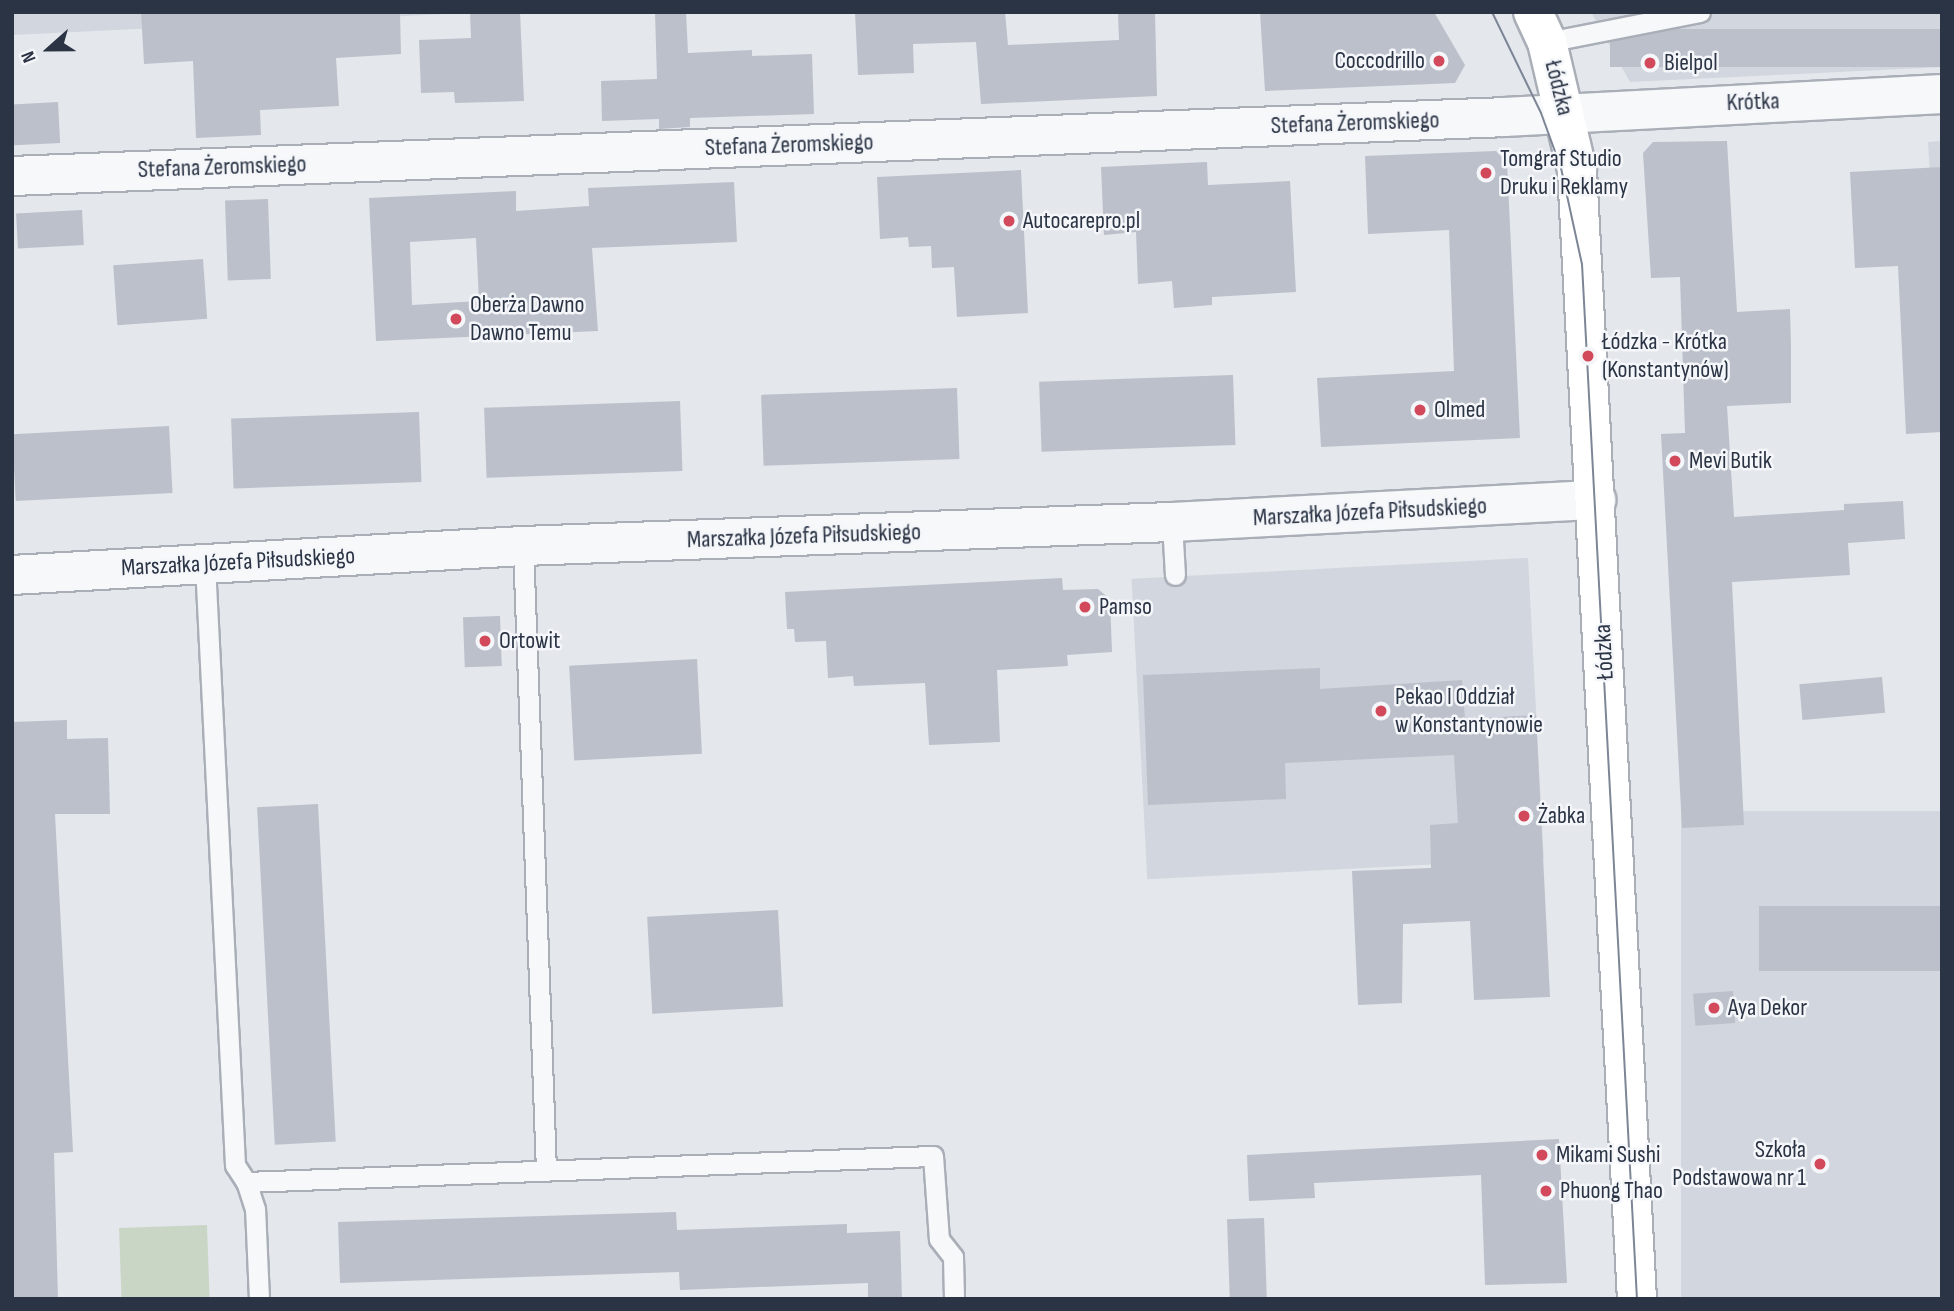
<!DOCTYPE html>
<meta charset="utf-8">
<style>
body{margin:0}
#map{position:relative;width:1954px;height:1311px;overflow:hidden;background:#e4e7ec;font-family:"Sofia Sans Condensed",sans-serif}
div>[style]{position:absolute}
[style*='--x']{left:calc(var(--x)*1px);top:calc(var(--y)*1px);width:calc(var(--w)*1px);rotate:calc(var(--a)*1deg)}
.built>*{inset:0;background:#d2d6de;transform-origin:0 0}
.green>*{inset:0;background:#c9d6c5;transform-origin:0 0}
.building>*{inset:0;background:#bbc0ca;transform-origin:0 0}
.roads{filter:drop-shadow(2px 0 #a9aeb7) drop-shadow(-2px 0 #a9aeb7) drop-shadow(0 2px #a9aeb7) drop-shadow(0 -2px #a9aeb7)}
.service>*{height:19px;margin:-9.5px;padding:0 9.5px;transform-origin:9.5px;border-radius:9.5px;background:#f7f8fa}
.minor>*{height:38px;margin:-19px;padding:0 19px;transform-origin:19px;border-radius:19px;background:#f7f8fa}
.secondary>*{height:38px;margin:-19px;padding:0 19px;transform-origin:19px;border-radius:19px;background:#fff}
.tram>*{height:2px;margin:-1px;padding:0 1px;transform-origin:1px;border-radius:1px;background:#7d8696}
.dots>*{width:19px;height:19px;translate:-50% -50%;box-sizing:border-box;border:4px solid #f4f6f9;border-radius:50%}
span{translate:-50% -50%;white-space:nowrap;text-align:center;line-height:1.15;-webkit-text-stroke:5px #f4f6f9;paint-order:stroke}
.poi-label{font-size:24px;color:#2b3445}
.right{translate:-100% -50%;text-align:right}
.left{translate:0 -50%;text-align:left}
.street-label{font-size:24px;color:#2b3445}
.frame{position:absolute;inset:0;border:14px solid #2b3445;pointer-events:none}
.north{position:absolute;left:14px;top:14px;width:70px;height:70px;-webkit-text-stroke:5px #f4f6f9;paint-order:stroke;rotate:249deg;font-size:19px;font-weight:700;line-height:28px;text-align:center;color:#2b3445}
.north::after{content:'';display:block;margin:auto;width:24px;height:32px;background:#2b3445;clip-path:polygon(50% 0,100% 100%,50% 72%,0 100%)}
</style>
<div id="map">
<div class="built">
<div style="clip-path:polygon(12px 12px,489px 12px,12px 35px)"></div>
<div style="clip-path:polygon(1591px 12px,1942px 12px,1942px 67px,1630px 82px)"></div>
<div style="clip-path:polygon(1942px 141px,1942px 378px,1928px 142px)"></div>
<div style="left:1528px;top:558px;width:301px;height:397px;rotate:87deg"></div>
<div style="left:1942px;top:811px;width:488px;height:261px;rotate:90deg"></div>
</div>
<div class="green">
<div style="left:207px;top:1225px;width:74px;height:88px;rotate:88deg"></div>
</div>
<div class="building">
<div style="clip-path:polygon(141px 12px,400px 14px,401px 54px,336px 58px,339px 106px,260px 110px,261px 135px,196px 138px,193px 61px,144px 64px)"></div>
<div style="clip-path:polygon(470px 12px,520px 12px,524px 101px,455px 103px,454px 92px,421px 93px,419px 40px,471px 38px)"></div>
<div style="clip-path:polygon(655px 12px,686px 12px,688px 53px,752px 50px,752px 56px,812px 54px,814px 114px,690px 118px,690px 127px,659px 129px,659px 119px,602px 121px,601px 81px,657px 79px)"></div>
<div style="clip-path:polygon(855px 12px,1005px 12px,1008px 45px,1119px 40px,1118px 12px,1155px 12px,1157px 96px,981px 104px,976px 42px,913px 44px,914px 73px,858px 75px)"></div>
<div style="clip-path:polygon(1260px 12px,1434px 12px,1465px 65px,1455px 83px,1265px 91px)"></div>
<div style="left:1942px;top:29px;width:38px;height:332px;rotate:90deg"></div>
<div style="left:58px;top:102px;width:41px;height:46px;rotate:87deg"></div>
<div style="clip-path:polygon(1727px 141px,1737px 312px,1790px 309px,1791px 346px,1791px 403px,1727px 406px,1734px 517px,1844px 510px,1844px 504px,1903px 501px,1905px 539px,1848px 543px,1850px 575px,1732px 582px,1744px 825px,1682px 828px,1661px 434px,1685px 433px,1680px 277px,1651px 278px,1643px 153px,1653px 142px)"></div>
<div style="clip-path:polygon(1496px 151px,1507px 162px,1520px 438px,1321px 447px,1317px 378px,1454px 371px,1449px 230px,1368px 234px,1365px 156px)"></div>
<div style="clip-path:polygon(1207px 162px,1208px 185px,1290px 181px,1296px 292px,1212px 297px,1212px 305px,1174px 308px,1172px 281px,1138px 284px,1136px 232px,1104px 235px,1101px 167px)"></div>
<div style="clip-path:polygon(1942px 167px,1942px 432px,1906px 434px,1898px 266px,1855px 268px,1850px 172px)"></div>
<div style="clip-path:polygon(1021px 170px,1028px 313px,957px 317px,954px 267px,932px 268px,931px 246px,909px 247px,908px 237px,880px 239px,877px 177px)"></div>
<div style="clip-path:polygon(evenodd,734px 182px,737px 242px,592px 248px,598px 331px,376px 341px,369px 198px,516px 191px,516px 211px,589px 206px,588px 188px,734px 182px,476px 238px,479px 301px,412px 305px,410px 242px,476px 238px)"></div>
<div style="left:268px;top:199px;width:80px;height:43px;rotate:88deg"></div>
<div style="left:82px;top:210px;width:35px;height:66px;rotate:87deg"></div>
<div style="left:203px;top:259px;width:60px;height:90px;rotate:86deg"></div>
<div style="left:1233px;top:375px;width:70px;height:194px;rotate:88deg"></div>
<div style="left:957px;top:388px;width:71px;height:196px;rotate:88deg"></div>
<div style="left:680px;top:401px;width:70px;height:196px;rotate:88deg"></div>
<div style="left:419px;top:412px;width:70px;height:188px;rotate:88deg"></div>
<div style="left:169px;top:426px;width:67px;height:157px;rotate:87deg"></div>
<div style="clip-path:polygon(1062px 578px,1063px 590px,1098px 589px,1110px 599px,1112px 652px,1067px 655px,1068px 666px,997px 670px,1000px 742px,929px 745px,925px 683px,854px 686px,853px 676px,828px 678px,826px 641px,795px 642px,794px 629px,787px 629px,785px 592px)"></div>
<div style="left:500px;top:616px;width:50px;height:37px;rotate:88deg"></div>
<div style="left:697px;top:659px;width:95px;height:128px;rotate:87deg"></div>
<div style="clip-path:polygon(1320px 668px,1320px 689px,1462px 680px,1465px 719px,1536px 715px,1550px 997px,1474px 1000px,1470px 921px,1403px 924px,1402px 1003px,1358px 1005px,1352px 871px,1431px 868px,1430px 825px,1458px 823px,1454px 755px,1285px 763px,1286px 799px,1148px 805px,1143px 675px)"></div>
<div style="left:1882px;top:677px;width:36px;height:83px;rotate:85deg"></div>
<div style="clip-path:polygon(67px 720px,67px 739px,108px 738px,110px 814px,55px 814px,73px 1152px,54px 1153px,58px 1299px,12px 1299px,12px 722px)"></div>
<div style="left:318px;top:804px;width:338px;height:61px;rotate:87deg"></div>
<div style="left:1942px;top:906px;width:65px;height:183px;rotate:90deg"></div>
<div style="left:778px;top:910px;width:97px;height:131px;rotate:87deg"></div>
<div style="left:1733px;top:991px;width:32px;height:40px;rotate:86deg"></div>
<div style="clip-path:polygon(1559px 1139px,1567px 1283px,1485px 1285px,1481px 1175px,1314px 1183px,1315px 1198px,1249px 1201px,1247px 1155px)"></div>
<div style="clip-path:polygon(676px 1212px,677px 1230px,847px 1224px,847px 1233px,900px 1231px,902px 1299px,868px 1299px,868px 1283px,680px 1290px,679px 1272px,340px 1283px,338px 1222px)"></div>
<div style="left:1264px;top:1218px;width:81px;height:37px;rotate:88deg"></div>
</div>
<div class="roads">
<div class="service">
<div style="--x:1547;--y:42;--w:156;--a:-11.1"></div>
<div style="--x:1172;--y:522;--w:53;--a:86.8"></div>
<div style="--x:523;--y:546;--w:623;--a:87.89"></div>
<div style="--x:205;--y:564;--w:602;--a:87.14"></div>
<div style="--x:235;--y:1165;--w:20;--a:57"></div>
<div style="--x:259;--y:1299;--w:90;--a:-92.5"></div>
<div style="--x:255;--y:1209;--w:28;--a:-108"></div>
<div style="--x:246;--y:1182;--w:687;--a:-2.17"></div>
<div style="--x:933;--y:1156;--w:83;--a:85.9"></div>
<div style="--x:939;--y:1239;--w:23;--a:52"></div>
<div style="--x:953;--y:1257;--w:42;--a:88.6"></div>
</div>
<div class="minor">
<div style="--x:12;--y:176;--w:1493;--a:-2.26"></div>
<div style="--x:1504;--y:117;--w:439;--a:-3"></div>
<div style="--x:12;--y:575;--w:512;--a:-3.25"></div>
<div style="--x:523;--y:546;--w:649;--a:-2.12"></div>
<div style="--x:1172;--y:522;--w:425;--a:-3"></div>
</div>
<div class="secondary">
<div style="--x:1533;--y:12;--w:33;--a:65"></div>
<div style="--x:1547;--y:42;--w:131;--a:76.8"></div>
<div style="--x:1577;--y:170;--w:1131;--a:86.96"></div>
</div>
</div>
<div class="tram">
<div style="--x:1492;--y:12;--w:112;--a:64.1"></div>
<div style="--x:1541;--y:113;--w:59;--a:70"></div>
<div style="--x:1561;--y:168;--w:98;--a:77.7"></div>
<div style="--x:1582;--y:264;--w:1036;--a:86.96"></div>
</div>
<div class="dots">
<div style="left:1439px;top:61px;background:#d1495b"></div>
<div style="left:1650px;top:63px;background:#d1495b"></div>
<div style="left:1486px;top:173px;background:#d1495b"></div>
<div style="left:1009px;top:221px;background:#d1495b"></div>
<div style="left:456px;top:319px;background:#d1495b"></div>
<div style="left:1588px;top:356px;background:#d1495b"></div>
<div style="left:1420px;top:410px;background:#d1495b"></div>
<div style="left:1675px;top:461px;background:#d1495b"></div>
<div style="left:1085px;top:607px;background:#d1495b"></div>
<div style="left:485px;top:641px;background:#d1495b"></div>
<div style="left:1381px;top:711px;background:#d1495b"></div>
<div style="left:1524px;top:816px;background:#d1495b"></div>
<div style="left:1714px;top:1008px;background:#d1495b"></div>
<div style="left:1542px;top:1155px;background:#d1495b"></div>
<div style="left:1820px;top:1164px;background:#d1495b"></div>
<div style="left:1546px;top:1191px;background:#d1495b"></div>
</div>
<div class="poi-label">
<span class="right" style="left:1425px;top:61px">Coccodrillo</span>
<span class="left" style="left:1664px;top:63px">Bielpol</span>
<span class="left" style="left:1500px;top:173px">Tomgraf Studio<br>Druku i Reklamy</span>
<span class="left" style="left:1023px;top:221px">Autocarepro.pl</span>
<span class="left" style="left:470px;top:319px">Oberża Dawno<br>Dawno Temu</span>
<span class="left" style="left:1602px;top:356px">Łódzka - Krótka<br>(Konstantynów)</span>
<span class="left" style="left:1434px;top:410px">Olmed</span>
<span class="left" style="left:1689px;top:461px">Mevi Butik</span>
<span class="left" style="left:1099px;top:607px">Pamso</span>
<span class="left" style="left:499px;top:641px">Ortowit</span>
<span class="left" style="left:1395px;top:711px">Pekao I Oddział<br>w Konstantynowie</span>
<span class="left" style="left:1538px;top:816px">Żabka</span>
<span class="left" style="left:1728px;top:1008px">Aya Dekor</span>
<span class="right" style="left:1806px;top:1164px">Szkoła<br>Podstawowa nr 1</span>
<span class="left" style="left:1556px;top:1155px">Mikami Sushi</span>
<span class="left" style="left:1560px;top:1191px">Phuong Thao</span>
</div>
<div class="street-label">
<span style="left:1559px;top:88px;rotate:76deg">Łódzka</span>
<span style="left:1753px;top:102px;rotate:-2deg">Krótka</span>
<span style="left:1355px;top:123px;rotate:-2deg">Stefana Żeromskiego</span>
<span style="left:789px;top:145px;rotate:-2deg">Stefana Żeromskiego</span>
<span style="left:222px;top:167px;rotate:-2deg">Stefana Żeromskiego</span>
<span style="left:1370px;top:512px;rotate:-3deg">Marszałka Józefa Piłsudskiego</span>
<span style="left:804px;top:536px;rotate:-2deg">Marszałka Józefa Piłsudskiego</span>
<span style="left:238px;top:562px;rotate:-3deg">Marszałka Józefa Piłsudskiego</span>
<span style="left:1604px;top:652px;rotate:-93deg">Łódzka</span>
</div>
<div class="frame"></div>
<div class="north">N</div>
</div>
